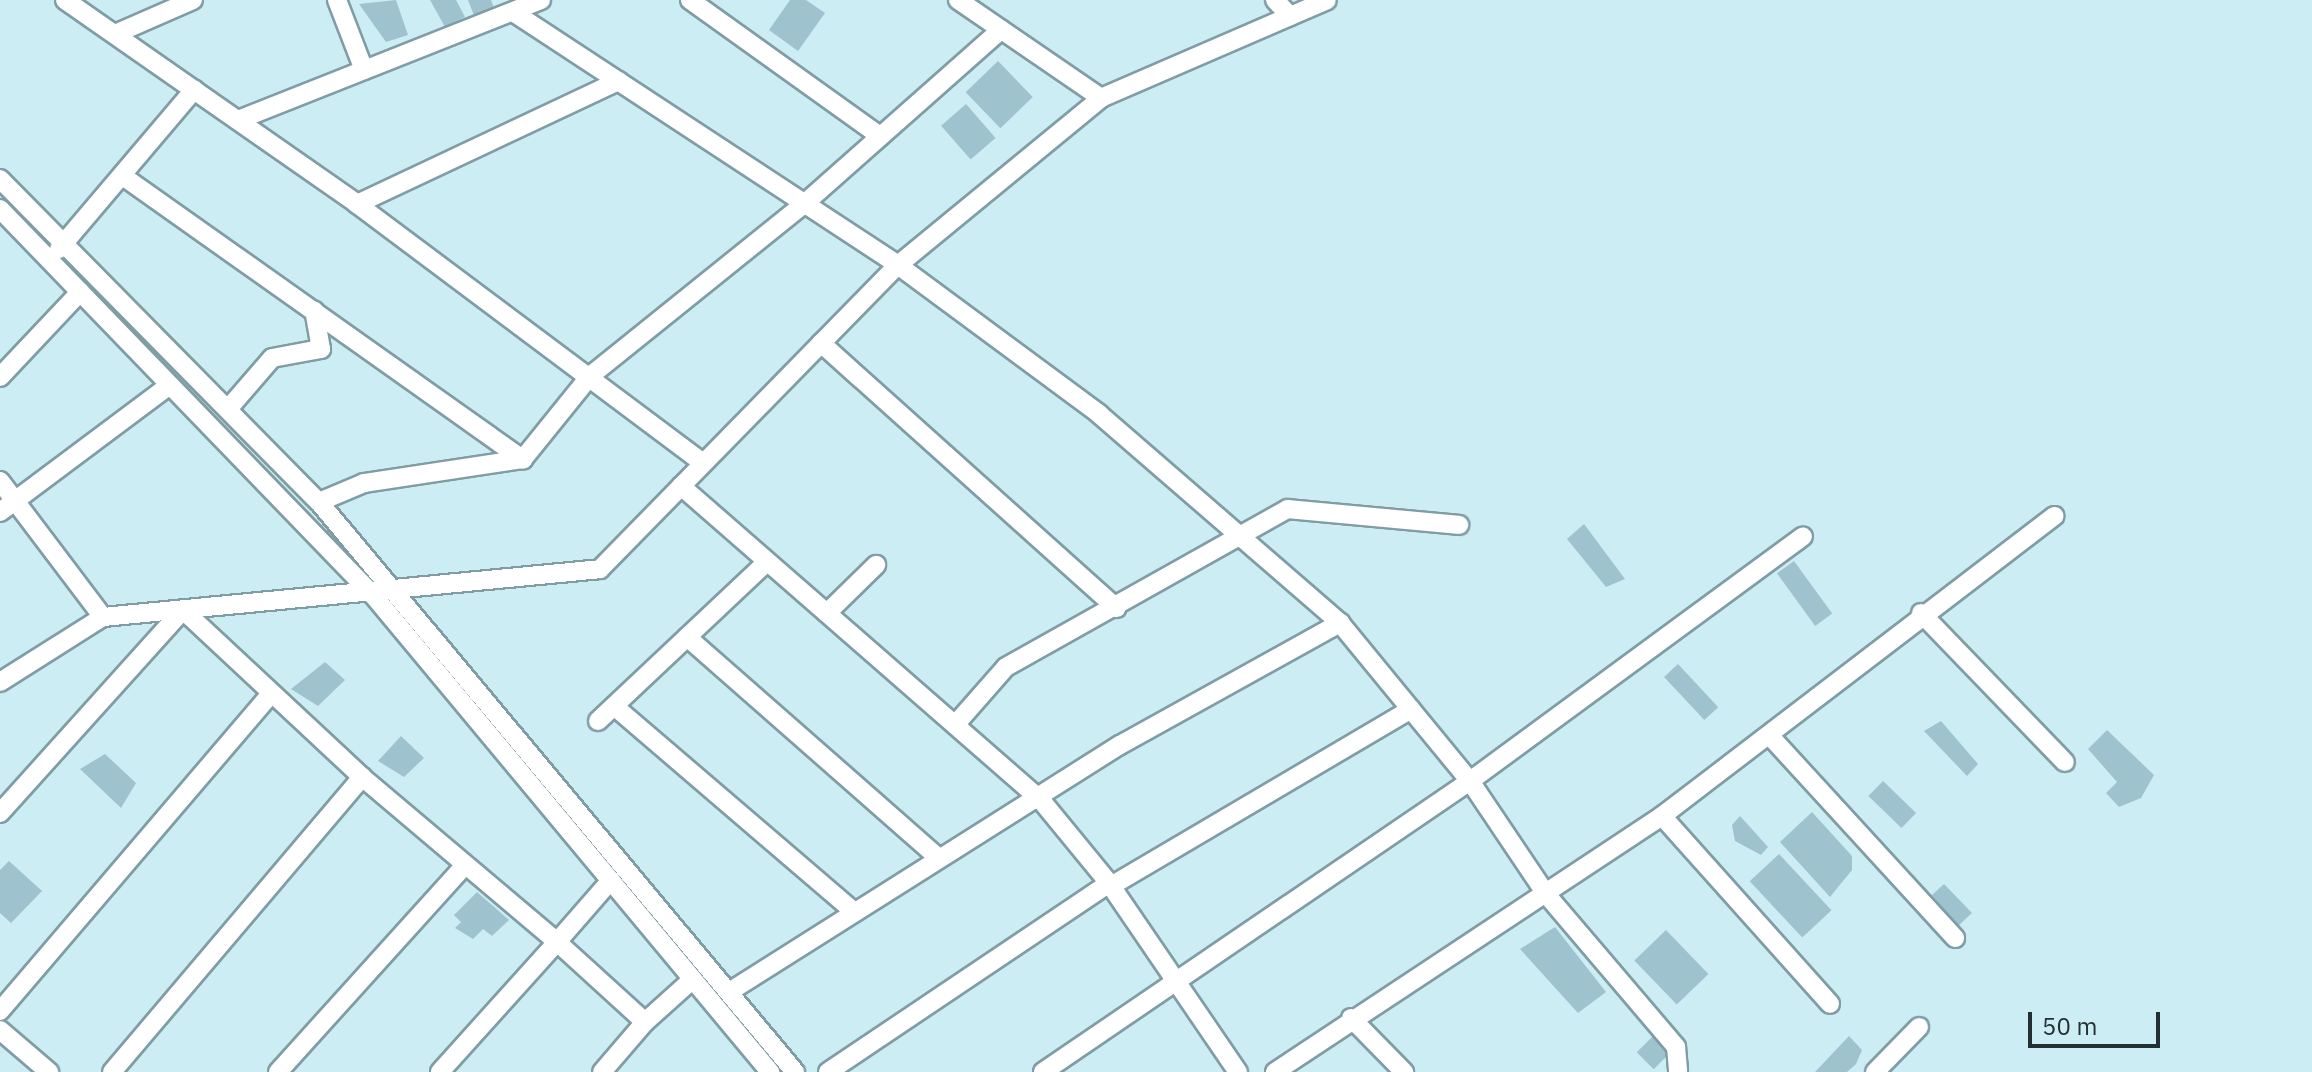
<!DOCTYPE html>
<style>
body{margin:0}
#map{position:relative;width:2312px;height:1072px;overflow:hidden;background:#cdedf5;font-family:"IBM Plex Sans",sans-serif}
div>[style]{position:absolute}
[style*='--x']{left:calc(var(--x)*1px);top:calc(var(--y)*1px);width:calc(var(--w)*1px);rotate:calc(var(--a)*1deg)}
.building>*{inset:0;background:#9ec3ce;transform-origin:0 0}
.roads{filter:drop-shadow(2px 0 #809da5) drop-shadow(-2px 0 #809da5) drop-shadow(0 2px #809da5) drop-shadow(0 -2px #809da5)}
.minor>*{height:18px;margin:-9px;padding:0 9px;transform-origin:9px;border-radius:9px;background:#fff}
span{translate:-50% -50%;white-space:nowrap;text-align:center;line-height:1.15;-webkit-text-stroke:7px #cdedf5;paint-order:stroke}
.scale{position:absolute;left:2028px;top:1012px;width:132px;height:36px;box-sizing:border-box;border:4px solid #232f32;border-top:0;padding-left:10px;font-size:24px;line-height:28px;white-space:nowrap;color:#232f32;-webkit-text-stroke:6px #cdedf5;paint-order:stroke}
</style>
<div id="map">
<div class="building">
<div style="clip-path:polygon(396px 0,408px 35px,386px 42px,359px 4px)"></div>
<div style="clip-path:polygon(430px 0,456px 0,465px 17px,445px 27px)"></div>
<div style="clip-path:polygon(468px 0,491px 0,495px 10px,475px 18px)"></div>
<div style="clip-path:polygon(790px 0,806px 0,825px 13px,798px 51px,769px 30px)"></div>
<div style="left:998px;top:61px;width:50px;height:45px;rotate:46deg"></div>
<div style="left:966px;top:104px;width:45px;height:33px;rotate:49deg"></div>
<div style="clip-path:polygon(1584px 524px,1625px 579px,1606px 587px,1567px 539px)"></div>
<div style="left:1794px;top:561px;width:65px;height:21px;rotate:54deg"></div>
<div style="clip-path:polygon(325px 662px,345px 680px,318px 706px,291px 689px)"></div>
<div style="left:1678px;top:664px;width:59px;height:19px;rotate:47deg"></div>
<div style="clip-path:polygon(1941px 721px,1978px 764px,1967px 776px,1924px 731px)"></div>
<div style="clip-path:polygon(2107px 730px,2154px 775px,2141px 798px,2119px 807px,2106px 793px,2117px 782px,2088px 749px)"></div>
<div style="clip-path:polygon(401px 736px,424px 758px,404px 777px,378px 761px)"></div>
<div style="clip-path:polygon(105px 754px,136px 783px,121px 808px,80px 769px)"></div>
<div style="left:1883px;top:781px;width:46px;height:21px;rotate:44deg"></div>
<div style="clip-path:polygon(1812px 812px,1852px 856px,1852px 870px,1830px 897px,1780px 842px)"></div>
<div style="clip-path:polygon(1740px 816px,1768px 847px,1761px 855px,1735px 841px,1732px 825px)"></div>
<div style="left:1779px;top:854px;width:77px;height:40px;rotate:47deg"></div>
<div style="clip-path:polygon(9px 861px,42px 891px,11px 923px,0 913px,0 870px)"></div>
<div style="clip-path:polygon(1944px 884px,1972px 913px,1958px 926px,1932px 895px)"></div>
<div style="clip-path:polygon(477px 892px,509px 920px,492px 936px,483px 929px,473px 939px,455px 928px,461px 922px,454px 915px)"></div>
<div style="clip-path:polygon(1555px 927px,1606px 992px,1578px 1013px,1520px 949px)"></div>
<div style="left:1666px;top:930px;width:61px;height:44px;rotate:46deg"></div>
<div style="left:1653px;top:1036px;width:24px;height:23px;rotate:45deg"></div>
<div style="clip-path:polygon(1849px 1036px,1862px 1050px,1856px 1064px,1847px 1072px,1815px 1072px)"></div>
</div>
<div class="roads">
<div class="minor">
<div style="--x:65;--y:0;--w:356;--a:34.9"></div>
<div style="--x:357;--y:204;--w:432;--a:36.8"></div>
<div style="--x:337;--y:0;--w:75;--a:68.9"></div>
<div style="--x:690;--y:0;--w:234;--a:35.6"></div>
<div style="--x:958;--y:0;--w:173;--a:34.4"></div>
<div style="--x:1275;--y:0;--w:22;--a:47"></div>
<div style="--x:513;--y:12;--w:461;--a:33.3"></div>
<div style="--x:898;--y:265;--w:250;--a:36.5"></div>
<div style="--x:1099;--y:414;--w:319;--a:40.9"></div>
<div style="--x:1340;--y:623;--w:205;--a:50.6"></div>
<div style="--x:1470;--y:781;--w:136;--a:56.1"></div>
<div style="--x:1546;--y:894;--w:201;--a:49.6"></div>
<div style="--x:1676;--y:1047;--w:25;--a:85"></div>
<div style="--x:115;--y:34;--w:85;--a:-23.6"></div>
<div style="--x:238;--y:120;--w:326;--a:-21.6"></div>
<div style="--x:124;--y:177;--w:489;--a:35.3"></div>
<div style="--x:523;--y:459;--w:107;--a:-51.1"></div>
<div style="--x:590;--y:376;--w:275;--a:-38.8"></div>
<div style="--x:804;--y:204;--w:263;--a:-41.5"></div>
<div style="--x:0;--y:179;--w:454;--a:45.4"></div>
<div style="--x:319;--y:502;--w:743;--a:50.14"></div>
<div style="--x:357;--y:204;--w:289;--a:-25.2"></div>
<div style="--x:0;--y:209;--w:537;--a:45.98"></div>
<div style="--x:373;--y:595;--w:621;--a:50.23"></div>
<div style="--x:59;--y:249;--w:209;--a:-49.7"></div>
<div style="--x:821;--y:343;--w:397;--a:41.9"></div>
<div style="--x:0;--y:377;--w:117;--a:-46.7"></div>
<div style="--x:228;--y:409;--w:67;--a:-49.2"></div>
<div style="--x:272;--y:358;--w:50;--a:-10.4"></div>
<div style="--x:321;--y:349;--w:39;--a:-100"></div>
<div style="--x:0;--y:481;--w:171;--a:52.9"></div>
<div style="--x:681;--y:486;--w:476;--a:41.1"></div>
<div style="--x:1040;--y:799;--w:109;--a:50.6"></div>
<div style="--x:1109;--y:883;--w:229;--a:55.7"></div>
<div style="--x:319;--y:502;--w:49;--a:-22.9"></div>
<div style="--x:364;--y:483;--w:161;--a:-8.6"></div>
<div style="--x:0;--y:512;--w:212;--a:-36.8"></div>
<div style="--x:827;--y:613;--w:69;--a:-44.4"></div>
<div style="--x:1921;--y:613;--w:207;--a:46"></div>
<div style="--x:687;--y:637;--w:335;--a:41.3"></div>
<div style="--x:0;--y:682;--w:122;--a:-32.3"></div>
<div style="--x:103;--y:617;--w:499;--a:-5.5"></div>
<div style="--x:600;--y:569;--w:426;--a:-45.6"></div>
<div style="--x:898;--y:265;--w:263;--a:-39.4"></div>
<div style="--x:1101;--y:98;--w:246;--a:-23.4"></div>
<div style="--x:614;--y:706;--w:312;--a:40.6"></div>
<div style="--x:598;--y:721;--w:232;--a:-43.3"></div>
<div style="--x:955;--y:725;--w:77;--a:-48.7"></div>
<div style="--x:1006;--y:667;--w:323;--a:-29.3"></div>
<div style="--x:1288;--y:509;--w:172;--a:5.3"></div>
<div style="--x:1770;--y:736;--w:274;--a:47.5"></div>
<div style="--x:0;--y:813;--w:273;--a:-48"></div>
<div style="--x:183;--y:610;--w:245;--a:43"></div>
<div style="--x:362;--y:777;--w:255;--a:40.2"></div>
<div style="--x:557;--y:942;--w:175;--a:132"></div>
<div style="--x:1662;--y:816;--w:252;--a:48.2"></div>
<div style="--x:1111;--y:886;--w:348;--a:-30.5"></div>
<div style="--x:729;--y:992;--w:462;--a:-32.3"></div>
<div style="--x:1120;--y:745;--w:252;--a:-29"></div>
<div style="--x:0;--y:1011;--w:418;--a:-49.5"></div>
<div style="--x:1351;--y:1018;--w:76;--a:45.5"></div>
<div style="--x:645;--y:1022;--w:64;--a:-41.9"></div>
<div style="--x:0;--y:1030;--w:65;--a:40.6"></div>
<div style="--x:112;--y:1072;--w:387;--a:-49.7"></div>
<div style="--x:278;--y:1072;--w:278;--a:-47.9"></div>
<div style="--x:602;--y:1072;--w:66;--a:-49.3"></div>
<div style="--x:645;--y:1022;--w:119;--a:-137.7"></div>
<div style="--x:557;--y:942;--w:82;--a:-48.9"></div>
<div style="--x:828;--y:1072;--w:339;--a:-33.9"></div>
<div style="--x:1043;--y:1072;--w:517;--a:-34.27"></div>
<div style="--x:1470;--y:781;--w:413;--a:-36.3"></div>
<div style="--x:1275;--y:1072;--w:464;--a:-33.5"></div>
<div style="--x:1662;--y:816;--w:494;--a:-37.4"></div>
<div style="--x:1875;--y:1072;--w:63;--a:-45.6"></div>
</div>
</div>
<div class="scale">50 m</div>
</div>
